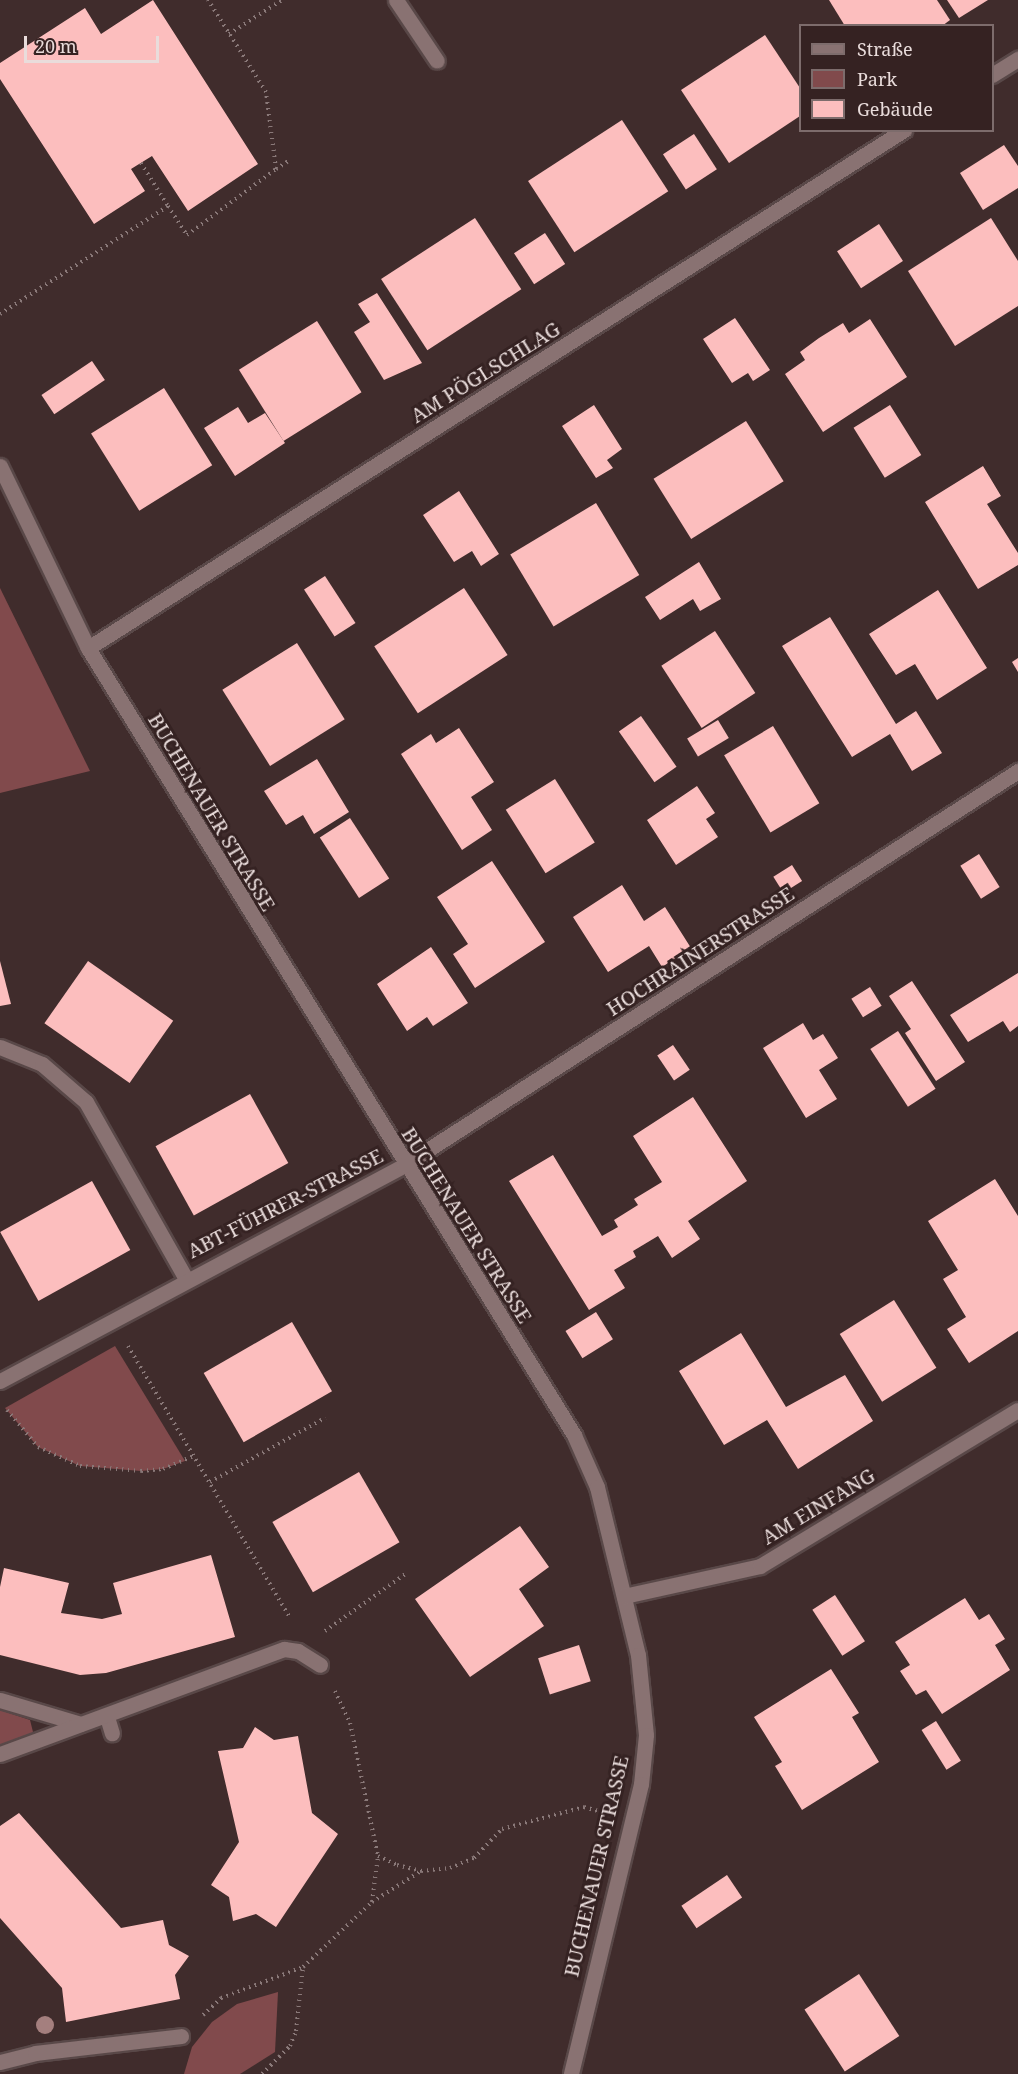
<!DOCTYPE html>
<meta charset="utf-8">
<style>
body{margin:0}
#map{position:relative;width:1018px;height:2074px;overflow:hidden;background:#402c2c;font-family:"Noto Serif",serif}
div>[style]{position:absolute}
[style*='--x']{left:calc(var(--x)*1px);top:calc(var(--y)*1px);width:calc(var(--w)*1px);rotate:calc(var(--a)*1deg)}
.green>*{inset:0;background:#814a4c}
.building>*{inset:0;background:#fcbebe;transform-origin:0 0}
.path>*{height:4px;margin-top:-2px;transform-origin:0;background:repeating-linear-gradient(90deg,#8a7979 0 1.5px,transparent 0 6px)}
.roads{filter:drop-shadow(2px 0 #594848) drop-shadow(-2px 0 #594848) drop-shadow(0 2px #594848) drop-shadow(0 -2px #594848)}
.service>*{height:15px;margin:-7.5px;padding:0 7.5px;transform-origin:7.5px;border-radius:7.5px;background:#897272}
.minor>*{height:15px;margin:-7.5px;padding:0 7.5px;transform-origin:7.5px;border-radius:7.5px;background:#897272}
.trees>*{width:18px;height:18px;margin:-9px;border-radius:50%;background:#a47f7e}
span{translate:-50% -50%;white-space:nowrap;text-align:center;line-height:1.15;-webkit-text-stroke:6px #352222;paint-order:stroke}
.street-label{font-size:20px;color:#e9dcdb}
.legend{position:absolute;left:799px;top:24px;width:195px;height:108px;box-sizing:border-box;background:#352222;border:2px solid #7d6c6c;margin:0;padding:8px 10px;list-style:none;font-size:18px;color:#e9dcdb}
.legend li{display:flex;align-items:center;gap:12px;height:30px}
.legend b{width:30px;border:2px solid #7d6c6c}
.scale{position:absolute;left:24px;top:36px;width:135px;height:27px;box-sizing:border-box;border:3px solid #e9dcdb;border-top:0;padding-left:8px;font-size:18px;line-height:21px;white-space:nowrap;color:#e9dcdb;-webkit-text-stroke:4px #352222;paint-order:stroke}
</style>
<div id="map">
<div class="green">
<div style="clip-path:polygon(0 588px,90px 771px,0 793px)"></div>
<div style="clip-path:polygon(115px 1346px,185px 1461px,163px 1469px,141px 1471px,80px 1466px,38px 1447px,5px 1408px)"></div>
<div style="clip-path:polygon(0 1710px,30px 1720px,33px 1732px,27px 1738px,0 1747px)"></div>
<div style="clip-path:polygon(278px 1992px,275px 2052px,240px 2074px,184px 2074px,192px 2047px,212px 2022px,237px 2004px)"></div>
</div>
<div class="building">
<div style="clip-path:polygon(153px 0,258px 164px,188px 211px,152px 156px,131px 169px,145px 191px,94px 224px,0 79px,0 63px,85px 8px,101px 34px)"></div>
<div style="clip-path:polygon(829px 0,937px 0,950px 20px,942px 26px,845px 26px)"></div>
<div style="clip-path:polygon(947px 0,988px 0,959px 18px)"></div>
<div style="clip-path:polygon(765px 35px,800px 88px,800px 116px,729px 163px,681px 90px)"></div>
<div style="left:622px;top:120px;width:85px;height:112px;rotate:57deg"></div>
<div style="left:694px;top:134px;width:42px;height:37px;rotate:57deg"></div>
<div style="clip-path:polygon(1004px 145px,1018px 166px,1018px 188px,983px 210px,960px 173px)"></div>
<div style="left:475px;top:218px;width:85px;height:112px;rotate:57deg"></div>
<div style="clip-path:polygon(991px 218px,1018px 261px,1018px 306px,955px 346px,908px 271px)"></div>
<div style="left:879px;top:224px;width:44px;height:50px;rotate:57deg"></div>
<div style="left:545px;top:233px;width:37px;height:37px;rotate:57deg"></div>
<div style="clip-path:polygon(377px 293px,422px 363px,384px 380px,354px 332px,370px 322px,358px 304px)"></div>
<div style="clip-path:polygon(735px 318px,770px 370px,753px 381px,748px 373px,732px 383px,703px 339px)"></div>
<div style="clip-path:polygon(870px 319px,907px 377px,823px 432px,785px 374px,805px 360px,800px 352px,819px 338px,843px 323px,849px 333px)"></div>
<div style="left:317px;top:321px;width:84px;height:92px;rotate:58deg"></div>
<div style="left:92px;top:361px;width:23px;height:61px;rotate:56deg"></div>
<div style="left:164px;top:388px;width:91px;height:86px;rotate:58deg"></div>
<div style="clip-path:polygon(594px 405px,622px 449px,607px 460px,613px 468px,596px 478px,562px 426px)"></div>
<div style="left:890px;top:405px;width:59px;height:43px;rotate:58deg"></div>
<div style="clip-path:polygon(238px 407px,248px 423px,265px 413px,285px 443px,235px 476px,204px 428px)"></div>
<div style="left:746px;top:421px;width:71px;height:109px;rotate:58deg"></div>
<div style="clip-path:polygon(983px 466px,1001px 496px,987px 504px,1018px 553px,1018px 565px,978px 589px,925px 502px)"></div>
<div style="clip-path:polygon(459px 491px,499px 554px,481px 566px,472px 551px,454px 562px,423px 515px)"></div>
<div style="left:596px;top:503px;width:84px;height:100px;rotate:59deg"></div>
<div style="clip-path:polygon(699px 562px,721px 599px,700px 611px,693px 599px,660px 620px,645px 597px)"></div>
<div style="left:325px;top:576px;width:56px;height:25px;rotate:57deg"></div>
<div style="left:464px;top:588px;width:80px;height:107px;rotate:57deg"></div>
<div style="clip-path:polygon(938px 590px,987px 668px,937px 700px,915px 664px,896px 675px,869px 634px)"></div>
<div style="clip-path:polygon(830px 617px,896px 724px,916px 711px,942px 753px,912px 771px,890px 734px,852px 757px,782px 646px)"></div>
<div style="left:715px;top:631px;width:74px;height:64px;rotate:57deg"></div>
<div style="left:297px;top:643px;width:90px;height:88px;rotate:58deg"></div>
<div style="clip-path:polygon(1018px 658px,1018px 672px,1012px 662px)"></div>
<div style="left:641px;top:716px;width:62px;height:27px;rotate:55deg"></div>
<div style="left:718px;top:720px;width:21px;height:36px;rotate:59deg"></div>
<div style="left:773px;top:726px;width:90px;height:57px;rotate:59deg"></div>
<div style="clip-path:polygon(459px 728px,494px 782px,471px 797px,492px 830px,462px 850px,401px 754px,431px 734px,436px 743px)"></div>
<div style="clip-path:polygon(317px 759px,349px 812px,314px 834px,303px 815px,286px 825px,264px 791px)"></div>
<div style="left:555px;top:779px;width:75px;height:58px;rotate:58deg"></div>
<div style="clip-path:polygon(697px 786px,715px 813px,706px 819px,718px 837px,676px 865px,647px 820px)"></div>
<div style="left:350px;top:818px;width:72px;height:36px;rotate:57deg"></div>
<div style="left:979px;top:854px;width:39px;height:22px;rotate:58deg"></div>
<div style="clip-path:polygon(492px 861px,545px 942px,475px 988px,453px 954px,468px 944px,437px 897px)"></div>
<div style="left:792px;top:865px;width:19px;height:22px;rotate:58deg"></div>
<div style="clip-path:polygon(622px 885px,644px 921px,665px 907px,691px 948px,662px 967px,649px 946px,608px 972px,573px 917px)"></div>
<div style="clip-path:polygon(431px 947px,468px 1003px,433px 1026px,427px 1017px,407px 1031px,377px 984px)"></div>
<div style="clip-path:polygon(0 961px,11px 1004px,0 1006px)"></div>
<div style="left:88px;top:961px;width:104px;height:76px;rotate:35deg"></div>
<div style="clip-path:polygon(1018px 973px,1018px 1026px,1010px 1032px,1003px 1021px,968px 1042px,950px 1015px)"></div>
<div style="clip-path:polygon(912px 981px,965px 1062px,936px 1081px,905px 1033px,911px 1029px,889px 996px)"></div>
<div style="left:870px;top:987px;width:22px;height:22px;rotate:58deg"></div>
<div style="clip-path:polygon(803px 1023px,813px 1040px,823px 1034px,838px 1058px,819px 1070px,837px 1099px,806px 1118px,763px 1048px)"></div>
<div style="left:898px;top:1031px;width:69px;height:33px;rotate:57deg"></div>
<div style="left:673px;top:1045px;width:30px;height:19px;rotate:56deg"></div>
<div style="left:250px;top:1094px;width:79px;height:108px;rotate:61deg"></div>
<div style="clip-path:polygon(693px 1097px,747px 1181px,688px 1221px,700px 1239px,672px 1258px,658px 1236px,633px 1251px,636px 1257px,614px 1270px,625px 1288px,589px 1310px,509px 1181px,553px 1155px,602px 1236px,618px 1227px,614px 1220px,638px 1205px,634px 1199px,662px 1182px,633px 1136px)"></div>
<div style="clip-path:polygon(995px 1179px,1018px 1216px,1018px 1331px,969px 1363px,947px 1329px,966px 1317px,943px 1279px,958px 1270px,928px 1221px)"></div>
<div style="left:92px;top:1181px;width:79px;height:105px;rotate:61deg"></div>
<div style="left:894px;top:1300px;width:80px;height:64px;rotate:58deg"></div>
<div style="left:596px;top:1312px;width:32px;height:36px;rotate:58deg"></div>
<div style="left:292px;top:1322px;width:80px;height:102px;rotate:60deg"></div>
<div style="clip-path:polygon(741px 1333px,786px 1407px,845px 1375px,873px 1421px,798px 1469px,767px 1420px,724px 1445px,679px 1371px)"></div>
<div style="left:359px;top:1472px;width:81px;height:100px;rotate:60deg"></div>
<div style="clip-path:polygon(520px 1526px,549px 1567px,519px 1589px,544px 1626px,470px 1677px,415px 1599px)"></div>
<div style="clip-path:polygon(211px 1555px,235px 1637px,106px 1673px,80px 1675px,0 1655px,0 1587px,4px 1568px,69px 1583px,61px 1613px,102px 1619px,122px 1614px,113px 1583px)"></div>
<div style="left:835px;top:1595px;width:55px;height:27px;rotate:57deg"></div>
<div style="clip-path:polygon(965px 1598px,979px 1620px,989px 1614px,1005px 1639px,995px 1645px,1010px 1670px,942px 1714px,926px 1690px,916px 1695px,900px 1671px,910px 1665px,895px 1642px)"></div>
<div style="left:579px;top:1645px;width:38px;height:43px;rotate:72deg"></div>
<div style="clip-path:polygon(831px 1669px,859px 1713px,852px 1717px,879px 1762px,802px 1810px,775px 1766px,782px 1762px,754px 1717px)"></div>
<div style="left:936px;top:1721px;width:47px;height:17px;rotate:58deg"></div>
<div style="clip-path:polygon(255px 1727px,274px 1740px,298px 1736px,312px 1813px,338px 1834px,276px 1927px,256px 1914px,233px 1921px,229px 1897px,211px 1885px,239px 1842px,218px 1751px,243px 1748px)"></div>
<div style="clip-path:polygon(19px 1813px,121px 1928px,163px 1920px,169px 1945px,189px 1956px,175px 1975px,180px 1999px,66px 2022px,62px 1988px,0 1918px,0 1826px)"></div>
<div style="left:727px;top:1875px;width:27px;height:55px;rotate:56deg"></div>
<div style="left:859px;top:1974px;width:74px;height:65px;rotate:57deg"></div>
</div>
<div class="path">
<div style="--x:229;--y:34;--w:63;--a:-32.7"></div>
<div style="--x:141;--y:163;--w:51;--a:57.9"></div>
<div style="--x:276;--y:169;--w:17;--a:-33"></div>
<div style="--x:0;--y:314;--w:200;--a:-32.7"></div>
<div style="--x:168;--y:206;--w:35;--a:57"></div>
<div style="--x:187;--y:235;--w:111;--a:-36.6"></div>
<div style="--x:276;--y:169;--w:78;--a:-97.4"></div>
<div style="--x:266;--y:92;--w:109;--a:-122.2"></div>
<div style="--x:128;--y:1346;--w:317;--a:59.2"></div>
<div style="--x:7;--y:1410;--w:48;--a:50"></div>
<div style="--x:38;--y:1447;--w:46;--a:24.3"></div>
<div style="--x:80;--y:1466;--w:61;--a:4.7"></div>
<div style="--x:141;--y:1471;--w:22;--a:-5"></div>
<div style="--x:163;--y:1469;--w:34;--a:-23"></div>
<div style="--x:210;--y:1482;--w:132;--a:-29.1"></div>
<div style="--x:325;--y:1631;--w:100;--a:-35.3"></div>
<div style="--x:335;--y:1691;--w:35;--a:65"></div>
<div style="--x:350;--y:1723;--w:136;--a:78.1"></div>
<div style="--x:378;--y:1856;--w:21;--a:25"></div>
<div style="--x:397;--y:1865;--w:25;--a:14"></div>
<div style="--x:421;--y:1871;--w:29;--a:-6"></div>
<div style="--x:450;--y:1868;--w:26;--a:-23"></div>
<div style="--x:474;--y:1858;--w:40;--a:-46"></div>
<div style="--x:502;--y:1829;--w:85;--a:-15"></div>
<div style="--x:584;--y:1807;--w:18;--a:16"></div>
<div style="--x:372;--y:1902;--w:46;--a:-82.6"></div>
<div style="--x:203;--y:2015;--w:25;--a:-43"></div>
<div style="--x:221;--y:1998;--w:88;--a:-20.7"></div>
<div style="--x:303;--y:1967;--w:95;--a:-43.3"></div>
<div style="--x:372;--y:1902;--w:58;--a:-32.3"></div>
<div style="--x:262;--y:2074;--w:40;--a:-45"></div>
<div style="--x:290;--y:2046;--w:16;--a:-68"></div>
<div style="--x:296;--y:2031;--w:64;--a:-83.8"></div>
</div>
<div class="roads">
<div class="service">
<div style="--x:396;--y:0;--w:73;--a:56.1"></div>
<div style="--x:107;--y:1717;--w:17;--a:73"></div>
</div>
<div class="minor">
<div style="--x:992;--y:75;--w:31;--a:-32"></div>
<div style="--x:0;--y:466;--w:202;--a:64.2"></div>
<div style="--x:88;--y:648;--w:925;--a:58.3"></div>
<div style="--x:574;--y:1435;--w:57;--a:66.1"></div>
<div style="--x:597;--y:1487;--w:173;--a:76.3"></div>
<div style="--x:638;--y:1655;--w:80;--a:84.3"></div>
<div style="--x:646;--y:1735;--w:49;--a:95.8"></div>
<div style="--x:641;--y:1784;--w:298;--a:103.6"></div>
<div style="--x:88;--y:648;--w:967;--a:-32.41"></div>
<div style="--x:0;--y:1047;--w:45;--a:22"></div>
<div style="--x:42;--y:1064;--w:58;--a:40.8"></div>
<div style="--x:86;--y:1102;--w:203;--a:60.5"></div>
<div style="--x:0;--y:1381;--w:458;--a:-28.1"></div>
<div style="--x:404;--y:1165;--w:730;--a:-32.69"></div>
<div style="--x:624;--y:1596;--w:139;--a:-12.4"></div>
<div style="--x:760;--y:1566;--w:301;--a:-31.2"></div>
<div style="--x:0;--y:1700;--w:84;--a:16.5"></div>
<div style="--x:0;--y:1754;--w:303;--a:-20.3"></div>
<div style="--x:284;--y:1649;--w:14;--a:8"></div>
<div style="--x:298;--y:1651;--w:26;--a:32"></div>
<div style="--x:0;--y:2062;--w:36;--a:-14"></div>
<div style="--x:35;--y:2053;--w:147;--a:-6.6"></div>
</div>
</div>
<div class="trees">
<div style="left:45px;top:2025px"></div>
</div>
<div class="street-label">
<span style="left:485px;top:372px;rotate:-32deg">AM PÖGLSCHLAG</span>
<span style="left:212px;top:812px;rotate:59deg">BUCHENAUER STRASSE</span>
<span style="left:700px;top:951px;rotate:-33deg">HOCHRAINERSTRASSE</span>
<span style="left:285px;top:1203px;rotate:-27deg">ABT-FÜHRER-STRASSE</span>
<span style="left:467px;top:1225px;rotate:58deg">BUCHENAUER STRASSE</span>
<span style="left:818px;top:1506px;rotate:-31deg">AM EINFANG</span>
<span style="left:596px;top:1866px;rotate:-77deg">BUCHENAUER STRASSE</span>
</div>
<ul class="legend">
<li><b style="height:8px;background:#897272"></b>Straße</li>
<li><b style="height:16px;background:#814a4c"></b>Park</li>
<li><b style="height:16px;background:#fcbebe"></b>Gebäude</li>
</ul>
<div class="scale">20 m</div>
</div>
